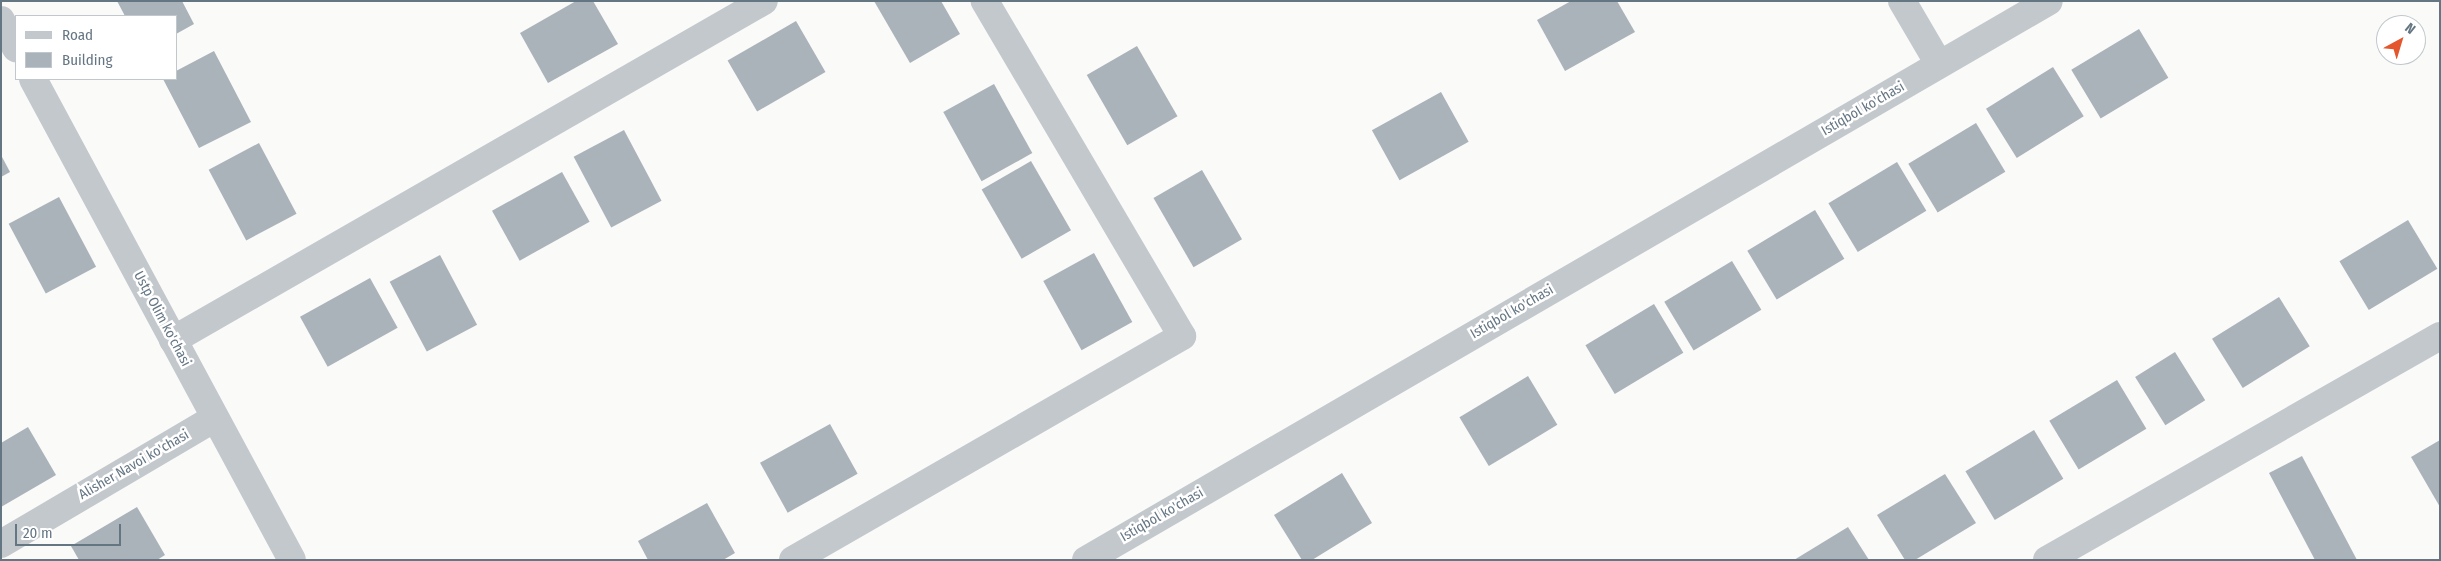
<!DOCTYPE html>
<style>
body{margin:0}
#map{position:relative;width:2441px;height:561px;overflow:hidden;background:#fafaf8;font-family:"Fira Sans Condensed",sans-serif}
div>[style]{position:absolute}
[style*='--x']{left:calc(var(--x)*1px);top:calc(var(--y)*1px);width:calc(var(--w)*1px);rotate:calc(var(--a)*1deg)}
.building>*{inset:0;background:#aab3b9;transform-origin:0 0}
.minor>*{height:28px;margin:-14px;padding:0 14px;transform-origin:14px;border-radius:14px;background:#c3c8cc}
span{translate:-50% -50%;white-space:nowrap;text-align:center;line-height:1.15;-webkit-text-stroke:5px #fff;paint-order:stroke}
.street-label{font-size:14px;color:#657683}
.frame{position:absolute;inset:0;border:2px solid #657683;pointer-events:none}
.legend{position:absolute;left:15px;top:15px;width:162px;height:65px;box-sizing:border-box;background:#fff;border:1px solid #c1c8cd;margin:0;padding:6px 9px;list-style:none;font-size:15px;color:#657683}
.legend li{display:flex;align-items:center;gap:10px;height:25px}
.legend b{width:25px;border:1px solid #c1c8cd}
.north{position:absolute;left:2376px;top:15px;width:50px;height:50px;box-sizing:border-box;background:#fff;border:1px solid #c1c8cd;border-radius:50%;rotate:39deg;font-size:14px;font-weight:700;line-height:20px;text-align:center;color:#657683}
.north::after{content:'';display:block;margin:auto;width:18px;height:22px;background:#e4572e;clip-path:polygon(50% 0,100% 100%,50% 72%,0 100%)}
.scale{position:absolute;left:15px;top:524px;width:106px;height:22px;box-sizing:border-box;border:2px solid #657683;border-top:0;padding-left:6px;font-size:15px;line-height:18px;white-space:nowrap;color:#657683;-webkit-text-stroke:4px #fff;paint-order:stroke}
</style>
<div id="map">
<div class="building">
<div style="clip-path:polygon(117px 1px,182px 1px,194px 24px,176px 34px,176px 16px,125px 16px)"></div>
<div style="clip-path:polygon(576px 1px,593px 1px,618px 44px,548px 83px,520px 33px)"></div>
<div style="clip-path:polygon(874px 1px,941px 1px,960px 34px,910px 63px)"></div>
<div style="clip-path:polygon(1571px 1px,1617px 1px,1635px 32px,1565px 71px,1537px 20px)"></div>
<div style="left:796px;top:21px;width:59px;height:79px;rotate:60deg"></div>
<div style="left:2139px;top:29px;width:57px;height:79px;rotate:59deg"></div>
<div style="left:1137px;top:46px;width:81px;height:58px;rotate:60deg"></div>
<div style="clip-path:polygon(214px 51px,251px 122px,199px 148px,163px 79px,176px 79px,176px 71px)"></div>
<div style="left:2053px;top:67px;width:58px;height:79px;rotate:58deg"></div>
<div style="left:994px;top:84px;width:79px;height:58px;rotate:61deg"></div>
<div style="left:1441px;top:92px;width:57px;height:79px;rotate:61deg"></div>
<div style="left:1976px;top:123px;width:57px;height:79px;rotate:59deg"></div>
<div style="left:624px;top:130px;width:80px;height:57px;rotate:62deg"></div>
<div style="left:259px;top:143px;width:80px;height:57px;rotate:62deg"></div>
<div style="clip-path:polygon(1px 155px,10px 172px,1px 177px)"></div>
<div style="left:1031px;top:161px;width:80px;height:57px;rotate:60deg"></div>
<div style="left:1897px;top:162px;width:57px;height:80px;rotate:59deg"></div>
<div style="left:1202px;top:170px;width:80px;height:56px;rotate:60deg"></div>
<div style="left:562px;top:172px;width:57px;height:80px;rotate:61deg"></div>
<div style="left:59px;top:197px;width:79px;height:57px;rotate:62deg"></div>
<div style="left:1815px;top:210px;width:57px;height:79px;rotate:59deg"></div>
<div style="left:2408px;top:220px;width:57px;height:80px;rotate:59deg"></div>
<div style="left:1094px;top:253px;width:79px;height:58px;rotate:61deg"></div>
<div style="left:440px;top:255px;width:79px;height:57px;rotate:62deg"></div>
<div style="left:1732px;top:261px;width:57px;height:79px;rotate:59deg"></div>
<div style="left:370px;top:278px;width:57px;height:80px;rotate:61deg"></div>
<div style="left:2279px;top:297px;width:58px;height:79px;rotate:58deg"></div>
<div style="left:1654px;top:304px;width:57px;height:80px;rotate:59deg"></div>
<div style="left:2175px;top:352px;width:57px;height:47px;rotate:58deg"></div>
<div style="left:1528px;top:376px;width:57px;height:80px;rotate:59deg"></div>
<div style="left:2117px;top:380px;width:57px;height:79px;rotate:59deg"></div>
<div style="left:830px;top:424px;width:57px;height:80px;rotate:61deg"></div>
<div style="clip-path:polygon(28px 427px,56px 475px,1px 507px,1px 443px)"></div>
<div style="left:2034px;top:430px;width:57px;height:80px;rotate:59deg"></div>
<div style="clip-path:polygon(2440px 440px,2440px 507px,2411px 457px)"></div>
<div style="clip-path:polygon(2302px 456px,2357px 560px,2315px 560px,2269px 473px)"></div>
<div style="clip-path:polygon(1342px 473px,1372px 523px,1312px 560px,1302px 560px,1274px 515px)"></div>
<div style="clip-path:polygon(1945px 474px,1976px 523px,1915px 560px,1905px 560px,1877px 515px)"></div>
<div style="clip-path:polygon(707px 503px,735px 553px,723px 560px,648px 560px,638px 541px)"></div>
<div style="clip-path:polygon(137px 507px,165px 555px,157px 560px,79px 560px,71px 546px)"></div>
<div style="clip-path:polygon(1848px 527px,1869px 560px,1794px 560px)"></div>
</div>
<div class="minor">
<div style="--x:1902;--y:1;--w:73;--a:59.6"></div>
<div style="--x:1;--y:20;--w:32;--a:62"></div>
<div style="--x:33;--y:79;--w:546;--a:61.7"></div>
<div style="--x:173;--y:340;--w:681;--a:-29.84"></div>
<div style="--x:1;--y:544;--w:248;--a:-30.5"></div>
<div style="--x:793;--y:560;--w:449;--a:-29.9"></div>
<div style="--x:1182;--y:336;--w:389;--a:-120.5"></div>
<div style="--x:1086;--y:560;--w:1113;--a:-30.13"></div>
<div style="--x:2047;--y:560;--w:452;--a:-29.7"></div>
</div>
<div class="street-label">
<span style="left:1863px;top:109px;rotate:-30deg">Istiqbol ko'chasi</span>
<span style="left:1512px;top:312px;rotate:-30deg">Istiqbol ko'chasi</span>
<span style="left:162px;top:319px;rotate:62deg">Ustp Olim ko'chasi</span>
<span style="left:134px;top:465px;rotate:-30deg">Alisher Navoi ko'chasi</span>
<span style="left:1162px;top:515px;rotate:-30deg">Istiqbol ko'chasi</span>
</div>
<div class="frame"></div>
<ul class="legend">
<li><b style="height:6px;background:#c3c8cc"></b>Road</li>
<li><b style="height:14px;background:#aab3b9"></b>Building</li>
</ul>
<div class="north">N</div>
<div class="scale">20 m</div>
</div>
